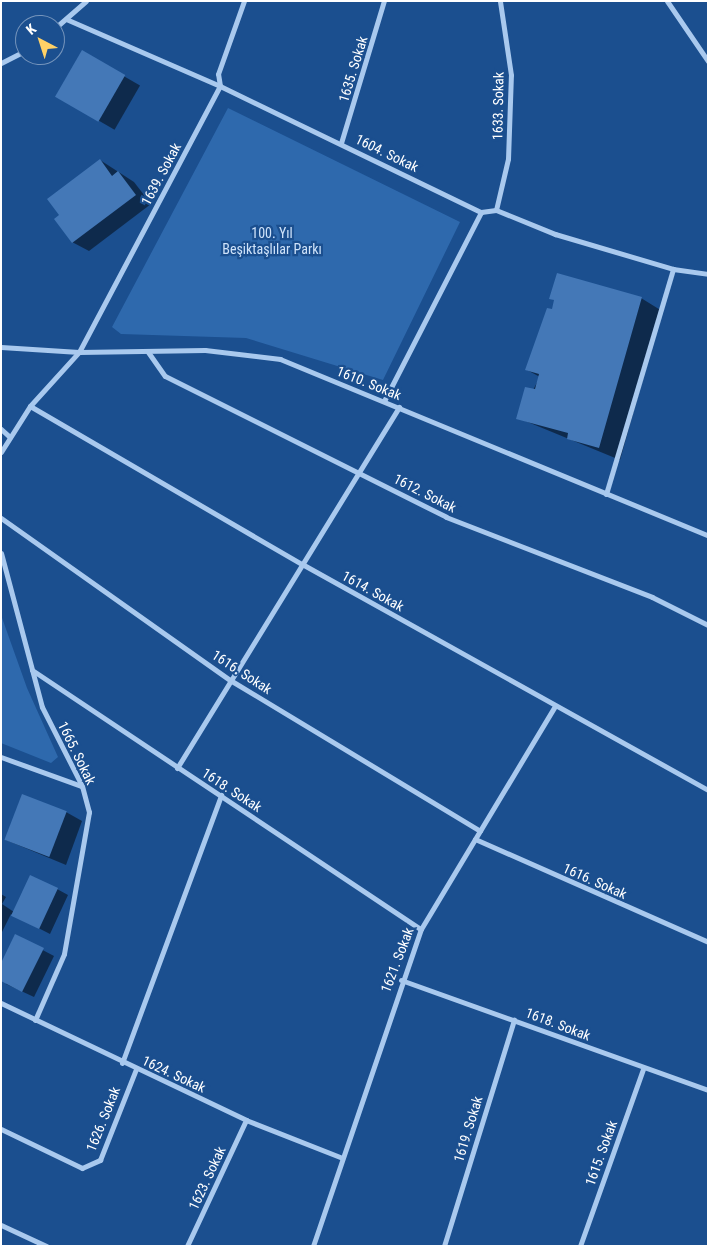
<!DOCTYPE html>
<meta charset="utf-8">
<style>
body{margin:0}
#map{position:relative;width:709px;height:1247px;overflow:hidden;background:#1b4f8f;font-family:"Roboto Condensed",sans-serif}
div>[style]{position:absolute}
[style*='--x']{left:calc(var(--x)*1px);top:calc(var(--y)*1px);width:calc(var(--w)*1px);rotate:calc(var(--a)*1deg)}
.green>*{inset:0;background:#2e69ad}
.shadow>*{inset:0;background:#0007;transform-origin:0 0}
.building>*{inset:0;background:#4478b7;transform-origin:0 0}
.street>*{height:5px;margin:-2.5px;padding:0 2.5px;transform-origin:2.5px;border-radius:2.5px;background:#a9c9ee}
span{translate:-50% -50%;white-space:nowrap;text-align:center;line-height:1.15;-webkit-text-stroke:4.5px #1b4f8f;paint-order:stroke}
.street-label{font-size:14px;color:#fff}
.park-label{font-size:14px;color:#cfe3fa}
.frame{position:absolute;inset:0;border:2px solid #fff;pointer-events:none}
.north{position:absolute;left:15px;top:15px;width:50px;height:50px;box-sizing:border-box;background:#1b4f8f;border:1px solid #7695bc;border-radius:50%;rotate:320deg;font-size:14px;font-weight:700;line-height:20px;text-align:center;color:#fff}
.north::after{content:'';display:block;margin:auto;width:18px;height:22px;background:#ffd166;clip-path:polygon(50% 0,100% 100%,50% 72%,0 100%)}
</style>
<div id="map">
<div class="green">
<div style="clip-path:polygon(228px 108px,460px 222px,383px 380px,246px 338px,121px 334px,112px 327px)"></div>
<div style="clip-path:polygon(1px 615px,27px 688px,58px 757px,51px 763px,1px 743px)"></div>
</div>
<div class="shadow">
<div style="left:82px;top:52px;width:67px;height:51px;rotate:30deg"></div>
<div style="clip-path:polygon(100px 160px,134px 182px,151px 204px,89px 251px,72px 242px,61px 216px)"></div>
<div style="clip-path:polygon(551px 298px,641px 298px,662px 311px,620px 460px,518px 418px,540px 377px,527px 370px,553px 311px,556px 301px)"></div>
<div style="clip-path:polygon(66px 812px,82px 821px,66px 865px,6px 840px)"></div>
<div style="clip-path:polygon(57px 889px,68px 895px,50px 934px,11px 914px,1px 934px,1px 894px,6px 897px,2px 904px,14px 912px)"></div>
<div style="clip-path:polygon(16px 936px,54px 956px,34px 997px,6px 984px)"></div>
</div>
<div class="building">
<div style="left:82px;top:50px;width:50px;height:54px;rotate:30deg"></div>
<div style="clip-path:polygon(100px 159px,112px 176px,118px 171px,136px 195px,72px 243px,54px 219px,59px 215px,47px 199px)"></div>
<div style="clip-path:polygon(557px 273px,642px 297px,599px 448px,567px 439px,568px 433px,516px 419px,525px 387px,535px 389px,539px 374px,525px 370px,547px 308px,552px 309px,554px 300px,549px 299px)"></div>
<div style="left:22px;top:794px;width:48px;height:49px;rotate:21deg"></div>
<div style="left:30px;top:875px;width:31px;height:45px;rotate:25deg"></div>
<div style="clip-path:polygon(15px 934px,44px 948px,22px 992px,1px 981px,1px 963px)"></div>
</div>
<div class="street">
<div style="--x:667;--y:1;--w:73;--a:55.7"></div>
<div style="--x:66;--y:19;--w:168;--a:23.5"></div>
<div style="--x:220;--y:86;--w:290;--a:25.8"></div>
<div style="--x:481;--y:212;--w:15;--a:-8"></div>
<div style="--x:496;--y:210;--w:64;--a:22.1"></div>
<div style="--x:555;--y:234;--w:123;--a:16.5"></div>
<div style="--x:673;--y:269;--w:35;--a:8"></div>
<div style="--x:55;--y:28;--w:41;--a:-41.1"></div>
<div style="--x:1;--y:63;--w:27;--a:-27"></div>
<div style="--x:341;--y:143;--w:148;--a:-73.2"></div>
<div style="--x:496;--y:210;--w:52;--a:-76.8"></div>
<div style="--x:508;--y:159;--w:84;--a:-88"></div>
<div style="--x:511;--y:75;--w:75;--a:-98.5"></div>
<div style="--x:1;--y:347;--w:78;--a:3.7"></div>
<div style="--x:79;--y:352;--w:126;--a:-0.9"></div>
<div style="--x:205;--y:350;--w:76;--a:6.8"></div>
<div style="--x:280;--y:359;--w:463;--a:22.4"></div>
<div style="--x:148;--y:352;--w:29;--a:55"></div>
<div style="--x:165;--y:376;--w:314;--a:26.6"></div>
<div style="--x:446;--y:517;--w:221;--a:21.2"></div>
<div style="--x:652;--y:597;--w:63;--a:26.6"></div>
<div style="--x:384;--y:401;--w:212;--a:-62.8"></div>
<div style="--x:30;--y:406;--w:315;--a:30.2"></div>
<div style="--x:302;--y:564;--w:465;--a:29.1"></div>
<div style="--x:1;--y:429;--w:12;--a:42"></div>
<div style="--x:1;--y:452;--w:54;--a:-57.8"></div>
<div style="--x:30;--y:406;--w:73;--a:-47.8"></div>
<div style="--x:79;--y:352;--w:301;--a:-62.1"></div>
<div style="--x:220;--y:86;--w:12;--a:-99"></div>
<div style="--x:218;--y:74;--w:77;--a:-70.4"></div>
<div style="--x:606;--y:494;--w:235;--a:-73.4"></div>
<div style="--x:1;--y:518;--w:281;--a:35.3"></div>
<div style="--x:230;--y:680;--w:292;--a:31.1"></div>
<div style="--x:1;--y:553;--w:159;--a:75.1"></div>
<div style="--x:42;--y:707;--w:89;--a:63.1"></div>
<div style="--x:82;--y:786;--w:27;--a:75"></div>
<div style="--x:89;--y:812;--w:144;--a:100"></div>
<div style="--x:64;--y:954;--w:72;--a:113.7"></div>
<div style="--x:32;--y:670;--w:467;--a:33.7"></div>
<div style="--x:1;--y:757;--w:85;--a:19.9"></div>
<div style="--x:177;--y:768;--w:424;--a:-58.4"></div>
<div style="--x:475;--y:839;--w:255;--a:23.8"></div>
<div style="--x:401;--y:980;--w:326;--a:19.7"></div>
<div style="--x:1;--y:1003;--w:272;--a:25.5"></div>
<div style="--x:246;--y:1120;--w:101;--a:21.5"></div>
<div style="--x:122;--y:1063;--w:286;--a:-69.7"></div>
<div style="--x:1;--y:1129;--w:90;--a:25.7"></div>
<div style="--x:82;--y:1168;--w:20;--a:-24"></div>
<div style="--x:100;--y:1160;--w:98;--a:-68.4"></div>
<div style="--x:1;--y:1225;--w:50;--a:25"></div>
<div style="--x:187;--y:1246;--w:139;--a:-64.9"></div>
<div style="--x:313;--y:1246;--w:335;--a:-71.2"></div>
<div style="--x:421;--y:929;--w:260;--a:-59"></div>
<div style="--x:444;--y:1246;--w:237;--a:-72.8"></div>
<div style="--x:580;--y:1246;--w:188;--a:-70.4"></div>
</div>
<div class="street-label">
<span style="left:353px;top:69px;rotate:-73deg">1635. Sokak</span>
<span style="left:498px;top:106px;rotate:-89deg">1633. Sokak</span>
<span style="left:387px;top:153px;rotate:26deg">1604. Sokak</span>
<span style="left:161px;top:174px;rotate:-62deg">1639. Sokak</span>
<span style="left:369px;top:383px;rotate:22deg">1610. Sokak</span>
<span style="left:425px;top:493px;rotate:27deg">1612. Sokak</span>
<span style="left:373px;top:591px;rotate:29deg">1614. Sokak</span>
<span style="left:242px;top:672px;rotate:33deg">1616. Sokak</span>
<span style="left:77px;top:753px;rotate:64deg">1665. Sokak</span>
<span style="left:232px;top:790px;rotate:33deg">1618. Sokak</span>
<span style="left:595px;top:881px;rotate:24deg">1616. Sokak</span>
<span style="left:397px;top:960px;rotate:-69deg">1621. Sokak</span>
<span style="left:558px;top:1024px;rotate:21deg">1618. Sokak</span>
<span style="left:174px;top:1074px;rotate:25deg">1624. Sokak</span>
<span style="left:103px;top:1119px;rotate:-68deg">1626. Sokak</span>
<span style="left:468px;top:1129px;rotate:-73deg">1619. Sokak</span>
<span style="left:601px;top:1153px;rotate:-70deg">1615. Sokak</span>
<span style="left:207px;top:1178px;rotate:-65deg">1623. Sokak</span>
</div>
<div class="park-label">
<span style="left:272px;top:241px">100. Yıl<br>Beşiktaşlılar Parkı</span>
</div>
<div class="frame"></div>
<div class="north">K</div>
</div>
